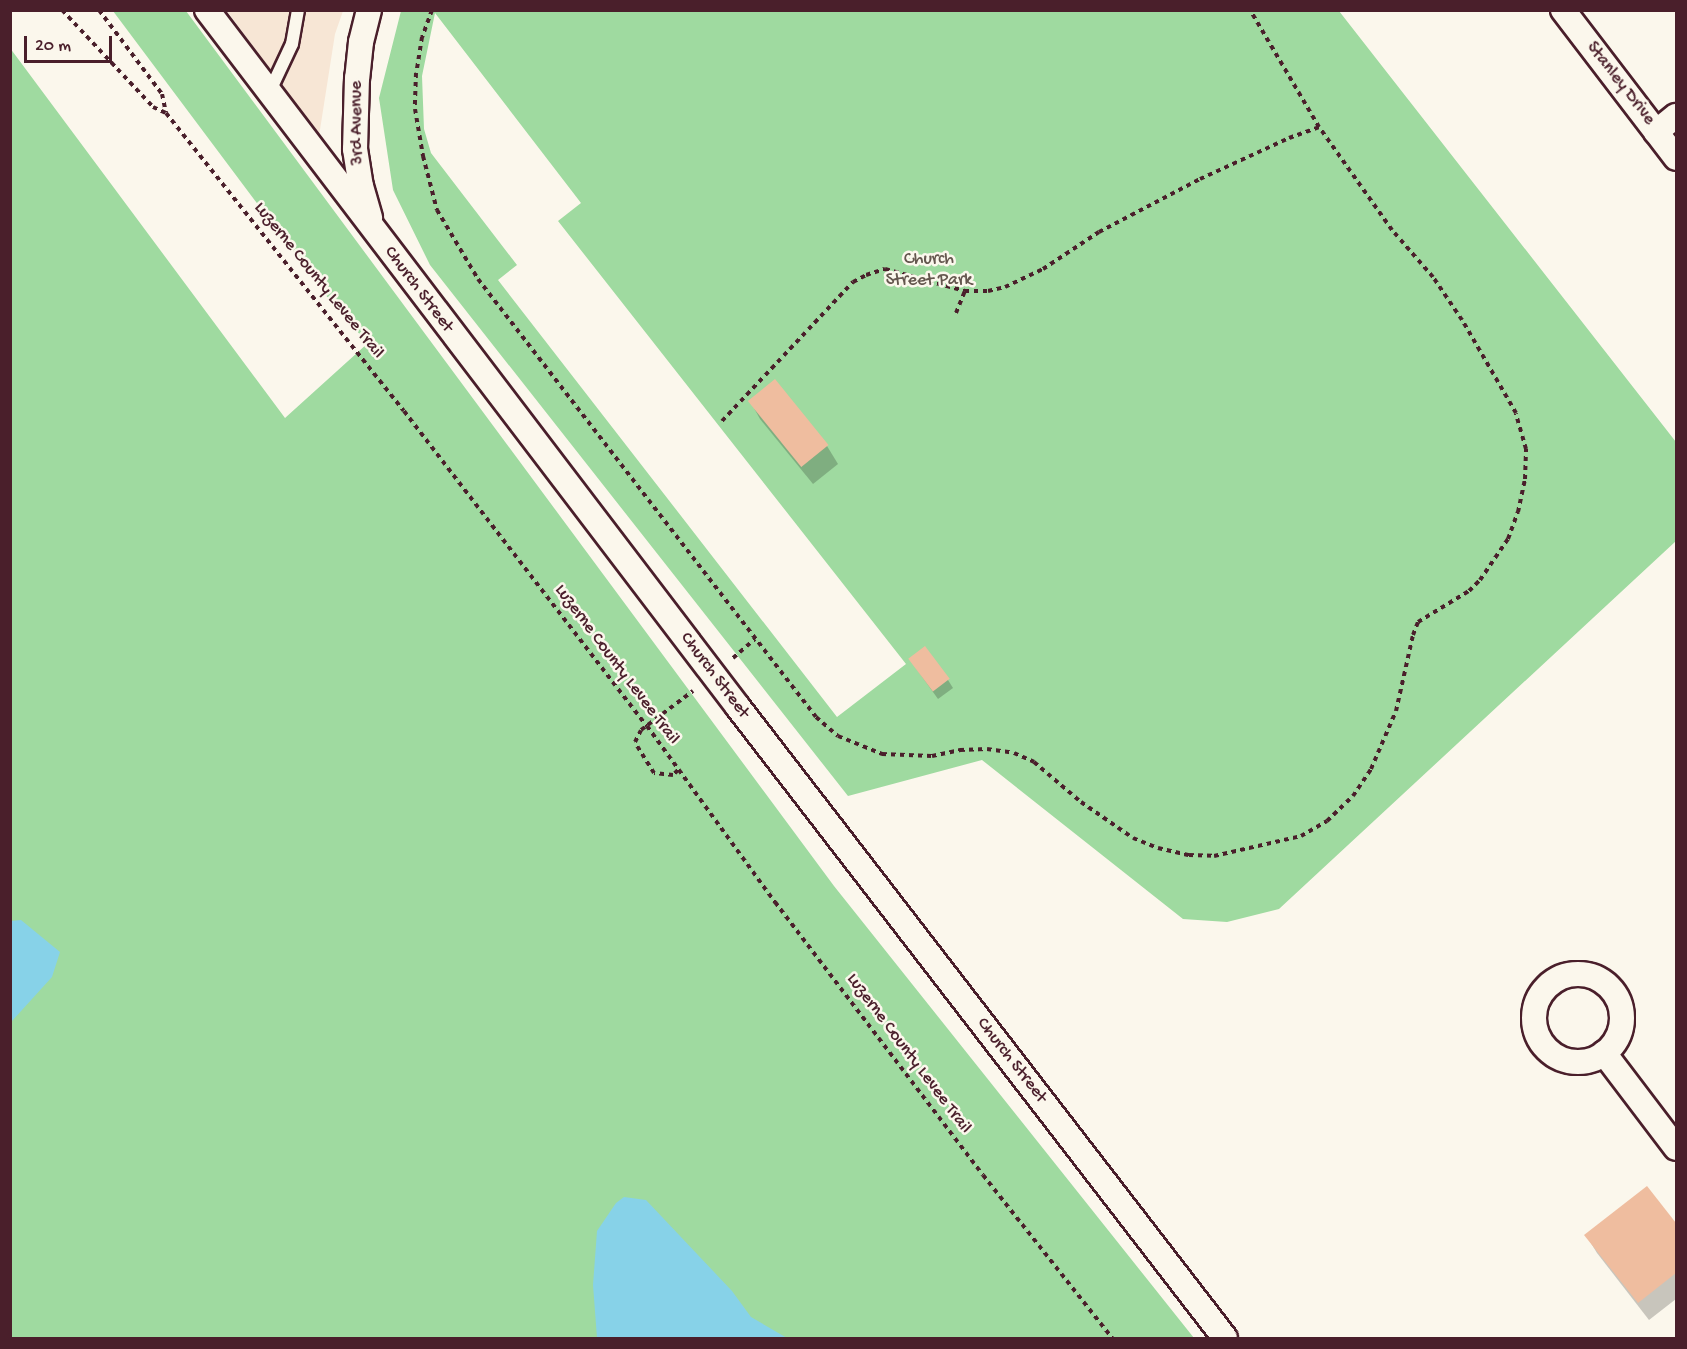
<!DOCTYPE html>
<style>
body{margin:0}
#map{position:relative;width:1687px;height:1349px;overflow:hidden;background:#fbf7ec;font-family:"Gochi Hand",sans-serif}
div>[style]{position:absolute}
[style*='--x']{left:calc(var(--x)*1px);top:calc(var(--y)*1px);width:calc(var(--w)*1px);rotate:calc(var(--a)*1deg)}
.built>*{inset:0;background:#f7e6d5}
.green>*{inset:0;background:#9fdaa0}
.water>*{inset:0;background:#87d2e8}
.shadow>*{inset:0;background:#0003}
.building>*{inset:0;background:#efbd9f;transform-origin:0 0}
.path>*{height:4px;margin-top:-2px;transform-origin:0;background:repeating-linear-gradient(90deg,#4a1f2b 0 4.5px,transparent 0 9px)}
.roads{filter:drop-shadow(2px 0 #4a1f2b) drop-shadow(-2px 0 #4a1f2b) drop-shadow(0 2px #4a1f2b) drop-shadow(0 -2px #4a1f2b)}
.lane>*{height:12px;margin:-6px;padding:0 6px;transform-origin:6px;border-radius:6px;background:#fbf7ec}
.street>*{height:24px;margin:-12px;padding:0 12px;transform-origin:12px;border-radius:12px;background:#fbf7ec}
.street>.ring{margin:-12px;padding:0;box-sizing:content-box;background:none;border:24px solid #fbf7ec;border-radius:50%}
span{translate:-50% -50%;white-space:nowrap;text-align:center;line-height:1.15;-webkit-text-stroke:5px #fbf7ec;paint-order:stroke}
.street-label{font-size:18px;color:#4a1f2b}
.park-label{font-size:18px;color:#64574e}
.frame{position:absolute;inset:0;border:12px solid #4a1f2b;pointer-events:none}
.scale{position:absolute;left:24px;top:36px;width:88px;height:27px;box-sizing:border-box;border:3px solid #4a1f2b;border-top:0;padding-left:8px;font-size:18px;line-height:21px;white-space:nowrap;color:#4a1f2b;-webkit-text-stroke:4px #fbf7ec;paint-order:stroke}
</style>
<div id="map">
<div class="built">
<div style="clip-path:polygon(227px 11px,343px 11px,335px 34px,319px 136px)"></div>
</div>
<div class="green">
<div style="clip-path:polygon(113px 11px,186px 11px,834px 886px,1194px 1338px,11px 1338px,10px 48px,285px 418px,368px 343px,337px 310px)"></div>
<div style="clip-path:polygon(evenodd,401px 11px,1339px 11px,1676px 442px,1676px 541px,1279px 909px,1227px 922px,1183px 919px,982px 760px,848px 796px,430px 265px,393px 190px,379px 98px,401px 11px,435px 13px,581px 203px,558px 221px,906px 664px,837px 717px,498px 280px,517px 265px,431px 153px,424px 129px,422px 76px,435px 13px)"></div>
</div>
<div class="water">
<div style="clip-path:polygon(21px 920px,60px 952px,52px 977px,12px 1021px,11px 1073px,11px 921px)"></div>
<div style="clip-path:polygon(624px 1197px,646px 1200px,732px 1291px,751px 1317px,787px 1338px,597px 1338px,593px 1285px,597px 1231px,616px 1203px)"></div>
</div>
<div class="shadow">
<div style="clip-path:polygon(750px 401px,827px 446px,838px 464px,813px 484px,760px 419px)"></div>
<div style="clip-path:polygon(915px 667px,948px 680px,953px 688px,938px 699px)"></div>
<div style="clip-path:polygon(1647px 1188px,1676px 1225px,1676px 1299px,1649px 1320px,1597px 1253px,1586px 1235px)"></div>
</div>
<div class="building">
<div style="left:775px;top:379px;width:85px;height:35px;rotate:51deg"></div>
<div style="left:925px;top:646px;width:41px;height:21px;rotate:53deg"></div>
<div style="clip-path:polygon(1647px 1186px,1676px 1223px,1676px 1273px,1638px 1303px,1584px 1235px)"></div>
</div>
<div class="path">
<div style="--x:62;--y:10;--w:133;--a:46.8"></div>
<div style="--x:153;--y:107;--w:14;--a:25"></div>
<div style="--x:99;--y:10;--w:105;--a:53.1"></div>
<div style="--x:162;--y:94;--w:19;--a:78"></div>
<div style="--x:166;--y:113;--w:381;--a:51.4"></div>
<div style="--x:404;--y:411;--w:398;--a:52.4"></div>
<div style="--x:647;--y:726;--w:218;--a:54"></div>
<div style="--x:775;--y:902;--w:343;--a:52.7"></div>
<div style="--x:983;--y:1175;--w:208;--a:51.6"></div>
<div style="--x:432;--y:10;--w:29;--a:110"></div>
<div style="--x:422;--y:37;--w:36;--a:99"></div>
<div style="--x:416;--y:73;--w:36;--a:92"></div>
<div style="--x:415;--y:109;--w:48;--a:80.3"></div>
<div style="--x:423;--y:156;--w:56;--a:75.5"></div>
<div style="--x:437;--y:210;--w:80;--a:59.3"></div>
<div style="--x:478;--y:279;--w:553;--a:52.34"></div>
<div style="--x:816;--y:717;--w:29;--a:41"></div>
<div style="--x:838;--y:736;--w:48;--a:22.2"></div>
<div style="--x:882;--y:754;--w:50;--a:2.3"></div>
<div style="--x:932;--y:756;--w:29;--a:-12"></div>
<div style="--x:960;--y:750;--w:27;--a:-2"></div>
<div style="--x:987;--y:749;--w:27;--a:8"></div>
<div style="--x:1014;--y:753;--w:22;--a:24"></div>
<div style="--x:1034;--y:762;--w:62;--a:40.4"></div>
<div style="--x:1081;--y:802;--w:63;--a:34.7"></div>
<div style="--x:1133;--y:838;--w:27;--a:22"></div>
<div style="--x:1158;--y:848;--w:32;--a:13"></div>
<div style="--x:1189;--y:855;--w:25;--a:2"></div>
<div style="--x:1214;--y:856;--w:89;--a:-12.9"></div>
<div style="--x:1301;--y:836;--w:30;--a:-30"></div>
<div style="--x:1327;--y:821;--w:36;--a:-44"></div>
<div style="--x:1353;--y:796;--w:32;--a:-56"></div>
<div style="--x:1371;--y:769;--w:63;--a:-66.7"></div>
<div style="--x:1396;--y:711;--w:78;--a:-77.4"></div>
<div style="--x:1413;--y:635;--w:14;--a:-69"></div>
<div style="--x:1418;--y:622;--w:60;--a:-31.3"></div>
<div style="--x:1469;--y:591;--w:16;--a:-45"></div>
<div style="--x:1480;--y:580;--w:50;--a:-55.7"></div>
<div style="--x:1508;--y:539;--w:29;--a:-70"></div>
<div style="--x:1518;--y:512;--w:34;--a:-78"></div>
<div style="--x:1525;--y:479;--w:30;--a:-88"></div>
<div style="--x:1526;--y:449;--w:37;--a:-106"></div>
<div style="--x:1516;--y:413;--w:108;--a:-120.1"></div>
<div style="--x:1462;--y:320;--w:52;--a:-124"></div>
<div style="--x:1433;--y:277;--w:62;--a:-131.1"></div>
<div style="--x:1392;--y:230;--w:126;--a:-125.3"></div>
<div style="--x:1319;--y:127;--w:136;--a:-120.5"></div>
<div style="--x:956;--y:313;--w:24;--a:-68"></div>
<div style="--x:722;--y:421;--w:191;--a:-46.7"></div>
<div style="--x:853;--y:282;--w:15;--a:-28"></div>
<div style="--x:866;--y:275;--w:20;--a:-18"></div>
<div style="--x:885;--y:269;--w:83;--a:15.4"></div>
<div style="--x:965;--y:291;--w:23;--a:0"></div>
<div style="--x:988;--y:291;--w:17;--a:-13"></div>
<div style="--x:1005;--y:287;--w:42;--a:-25.3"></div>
<div style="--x:1043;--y:269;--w:67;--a:-33.5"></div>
<div style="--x:1099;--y:232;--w:114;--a:-27.7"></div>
<div style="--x:1200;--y:179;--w:98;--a:-24.7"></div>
<div style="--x:1289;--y:138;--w:32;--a:-20"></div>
<div style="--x:733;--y:658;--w:29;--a:-41"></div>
<div style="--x:678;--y:770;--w:7;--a:135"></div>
<div style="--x:673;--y:775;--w:19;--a:-174"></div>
<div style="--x:654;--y:773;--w:36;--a:-122"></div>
<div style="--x:635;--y:742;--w:13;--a:-63"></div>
<div style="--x:641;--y:730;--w:65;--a:-36.9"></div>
</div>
<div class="roads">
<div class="lane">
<div style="--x:269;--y:93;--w:54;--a:-64.9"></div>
<div style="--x:292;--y:44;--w:35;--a:-80"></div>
</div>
<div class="street">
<div style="--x:207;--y:10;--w:876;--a:52.7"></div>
<div style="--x:738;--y:707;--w:797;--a:52.34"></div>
<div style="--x:369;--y:10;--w:33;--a:104"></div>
<div style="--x:361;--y:42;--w:36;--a:96"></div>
<div style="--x:357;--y:78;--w:71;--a:91.6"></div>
<div style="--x:355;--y:149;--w:37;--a:81"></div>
<div style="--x:361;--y:186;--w:33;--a:74"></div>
<div style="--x:1563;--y:10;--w:186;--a:52.6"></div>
<div style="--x:1656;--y:132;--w:26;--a:-39"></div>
<div class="ring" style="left:1534px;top:974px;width:64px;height:64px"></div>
<div style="--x:1604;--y:1053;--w:119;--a:52.8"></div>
</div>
</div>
<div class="street-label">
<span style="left:1620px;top:84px;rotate:52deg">Stanley Drive</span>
<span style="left:358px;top:123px;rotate:-91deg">3rd Avenue</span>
<span style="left:318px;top:281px;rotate:51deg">Luzerne County Levee Trail</span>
<span style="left:418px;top:290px;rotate:53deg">Church Street</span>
<span style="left:616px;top:665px;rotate:53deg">Luzerne County Levee Trail</span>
<span style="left:714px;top:676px;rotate:53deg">Church Street</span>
<span style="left:908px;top:1054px;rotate:53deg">Luzerne County Levee Trail</span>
<span style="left:1011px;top:1061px;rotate:52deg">Church Street</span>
</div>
<div class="park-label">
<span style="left:929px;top:271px">Church<br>Street Park</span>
</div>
<div class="frame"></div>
<div class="scale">20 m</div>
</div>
